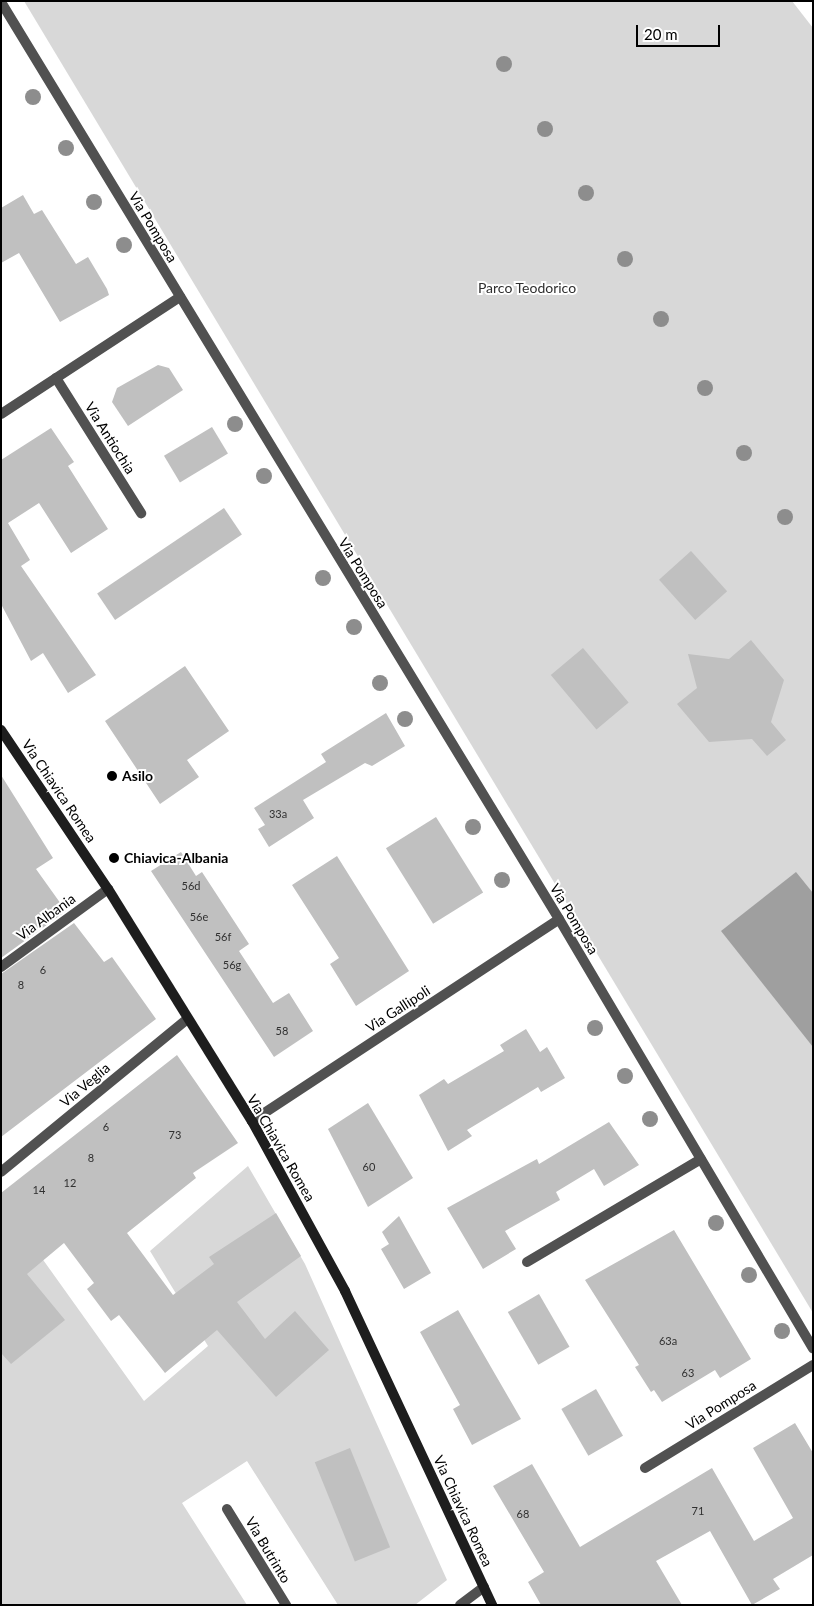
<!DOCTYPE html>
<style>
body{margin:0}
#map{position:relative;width:814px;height:1606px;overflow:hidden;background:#fff;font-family:Lato,sans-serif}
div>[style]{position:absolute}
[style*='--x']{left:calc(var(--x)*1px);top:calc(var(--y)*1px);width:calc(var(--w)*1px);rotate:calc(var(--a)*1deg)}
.green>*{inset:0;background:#d8d8d8}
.water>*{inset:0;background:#9f9f9f}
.building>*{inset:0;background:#c0c0c0;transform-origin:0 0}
.street>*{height:10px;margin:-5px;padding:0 5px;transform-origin:5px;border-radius:5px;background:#515151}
.secondary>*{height:10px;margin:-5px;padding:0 5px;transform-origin:5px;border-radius:5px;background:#1e1e1e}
.trees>*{width:16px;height:16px;margin:-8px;border-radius:50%;background:#8d8d8d}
.dots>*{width:14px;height:14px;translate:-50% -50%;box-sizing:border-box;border:2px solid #fff;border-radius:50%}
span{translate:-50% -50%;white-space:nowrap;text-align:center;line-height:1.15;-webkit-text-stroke:4px #fff;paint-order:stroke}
.number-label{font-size:11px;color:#303030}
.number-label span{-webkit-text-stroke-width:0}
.street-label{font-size:14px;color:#000}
.park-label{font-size:14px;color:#2f2f2f}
.poi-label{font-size:14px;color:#000;font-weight:700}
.left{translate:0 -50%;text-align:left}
.frame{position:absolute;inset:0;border:2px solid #000;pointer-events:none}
.scale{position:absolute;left:636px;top:25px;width:84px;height:22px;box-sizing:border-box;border:2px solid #000;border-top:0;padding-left:6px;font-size:15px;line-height:18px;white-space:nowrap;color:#000;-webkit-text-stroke:4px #fff;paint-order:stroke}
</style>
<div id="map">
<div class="green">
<div style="clip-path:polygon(24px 1px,792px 1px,813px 28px,813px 1313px)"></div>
<div style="clip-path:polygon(248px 1166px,305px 1264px,447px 1580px,415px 1605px,338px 1605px,247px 1461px,182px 1503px,247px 1605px,1px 1605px,1px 1201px,144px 1401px,208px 1346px,150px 1251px)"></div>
</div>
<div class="water">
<div style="clip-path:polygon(796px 872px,813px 893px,813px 1047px,721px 931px)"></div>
</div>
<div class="building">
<div style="clip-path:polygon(23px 195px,34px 214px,42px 210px,76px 264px,88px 257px,107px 289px,109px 295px,60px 322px,19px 253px,1px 263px,1px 208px)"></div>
<div style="clip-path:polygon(158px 365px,169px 368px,183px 390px,128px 426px,112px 402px,117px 388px)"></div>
<div style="left:212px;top:427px;width:31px;height:56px;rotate:59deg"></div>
<div style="clip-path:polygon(51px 428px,74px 462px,68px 466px,108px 529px,71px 553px,39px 503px,8px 523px,30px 560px,21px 566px,96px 675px,68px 693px,43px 653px,31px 661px,1px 604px,1px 460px)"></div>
<div style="left:224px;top:508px;width:32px;height:153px;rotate:56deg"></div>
<div style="left:691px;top:551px;width:54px;height:43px;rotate:48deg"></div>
<div style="clip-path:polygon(751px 640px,784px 680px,771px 722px,786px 740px,767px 756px,752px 739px,709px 742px,677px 704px,697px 688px,688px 654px,729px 659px)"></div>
<div style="left:583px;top:648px;width:71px;height:42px;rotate:50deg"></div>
<div style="clip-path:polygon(185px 666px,229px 731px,187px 760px,199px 777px,160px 804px,105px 721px)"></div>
<div style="clip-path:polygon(386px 713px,405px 746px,372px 766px,365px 763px,303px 800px,314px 818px,269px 847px,258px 829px,265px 825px,254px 808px,326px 762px,321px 754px)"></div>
<div style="clip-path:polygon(1px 775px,53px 858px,36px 869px,66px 911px,1px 958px)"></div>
<div style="left:436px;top:817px;width:89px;height:59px;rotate:58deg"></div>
<div style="clip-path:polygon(181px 852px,196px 876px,202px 872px,249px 944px,239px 951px,273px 1003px,289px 993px,313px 1031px,274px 1057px,151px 871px)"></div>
<div style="clip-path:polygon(337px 856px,409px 971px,356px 1006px,330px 964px,339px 958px,292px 885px)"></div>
<div style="clip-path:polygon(74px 923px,104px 962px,112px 957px,156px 1019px,1px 1137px,1px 974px)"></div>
<div style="clip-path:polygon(526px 1029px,540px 1052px,547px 1047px,565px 1078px,541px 1092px,538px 1087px,467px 1130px,472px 1136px,448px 1151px,419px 1095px,444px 1079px,448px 1084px,504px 1051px,500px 1045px)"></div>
<div style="clip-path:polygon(177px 1055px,238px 1143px,193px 1173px,196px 1178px,127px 1233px,173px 1295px,214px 1264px,209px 1257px,276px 1213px,301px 1256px,237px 1302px,265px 1339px,295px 1311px,329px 1350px,276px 1397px,217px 1330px,165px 1373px,119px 1315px,111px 1321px,87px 1289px,94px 1283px,64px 1243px,27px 1274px,65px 1320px,11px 1364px,1px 1353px,1px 1193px)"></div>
<div style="clip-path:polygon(368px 1103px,413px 1178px,368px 1207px,328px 1129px)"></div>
<div style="clip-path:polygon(609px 1122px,639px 1165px,604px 1186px,594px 1169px,556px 1192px,560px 1200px,505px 1231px,516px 1249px,483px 1269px,447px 1208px,537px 1159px,539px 1164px)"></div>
<div style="clip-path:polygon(399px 1216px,431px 1273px,404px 1289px,381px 1249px,389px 1244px,382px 1232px)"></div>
<div style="clip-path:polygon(674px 1230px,751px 1359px,720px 1378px,715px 1370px,662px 1402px,654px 1390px,651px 1392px,635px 1367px,639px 1365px,585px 1280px)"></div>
<div style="left:539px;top:1294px;width:61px;height:36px;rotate:60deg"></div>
<div style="clip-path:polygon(458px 1310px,521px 1419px,472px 1445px,453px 1409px,460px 1405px,420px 1332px)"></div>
<div style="left:596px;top:1389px;width:54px;height:40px;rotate:60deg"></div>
<div style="clip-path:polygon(795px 1423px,813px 1453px,813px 1555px,773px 1579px,780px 1589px,752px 1605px,710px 1531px,656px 1561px,682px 1605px,541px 1605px,528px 1582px,544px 1572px,493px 1486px,532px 1464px,580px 1547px,712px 1468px,754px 1541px,793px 1518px,753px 1448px)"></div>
<div style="left:350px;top:1448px;width:107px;height:38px;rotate:68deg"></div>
</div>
<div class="street">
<div style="--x:1;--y:2;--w:1073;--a:58.68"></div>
<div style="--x:559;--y:919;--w:499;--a:59.4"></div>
<div style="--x:56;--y:378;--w:160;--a:57.8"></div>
<div style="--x:1;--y:414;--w:214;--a:-33.2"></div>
<div style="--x:1;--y:967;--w:132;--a:-36.1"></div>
<div style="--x:252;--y:1121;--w:367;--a:-33.3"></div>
<div style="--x:1;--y:1172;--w:241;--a:-39.4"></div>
<div style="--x:527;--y:1262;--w:202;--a:-30.6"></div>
<div style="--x:645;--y:1468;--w:197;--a:-31.5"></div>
<div style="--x:227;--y:1509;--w:113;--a:58.4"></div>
<div style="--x:460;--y:1605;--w:30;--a:-37"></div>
</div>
<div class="secondary">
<div style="--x:1;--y:730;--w:192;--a:56.1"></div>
<div style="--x:108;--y:889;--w:273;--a:58.2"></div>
<div style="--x:252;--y:1121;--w:194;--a:61.3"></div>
<div style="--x:345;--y:1291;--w:347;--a:64.9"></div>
</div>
<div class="trees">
<div style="left:504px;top:64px"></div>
<div style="left:33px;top:97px"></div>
<div style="left:545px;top:129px"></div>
<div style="left:66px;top:148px"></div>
<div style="left:586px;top:193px"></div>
<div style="left:94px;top:202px"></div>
<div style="left:124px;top:245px"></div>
<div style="left:625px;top:259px"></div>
<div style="left:661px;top:319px"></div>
<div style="left:705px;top:388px"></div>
<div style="left:235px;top:424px"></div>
<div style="left:744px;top:453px"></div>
<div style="left:264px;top:476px"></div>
<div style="left:785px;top:517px"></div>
<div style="left:323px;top:578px"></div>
<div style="left:354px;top:627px"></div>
<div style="left:380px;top:683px"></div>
<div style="left:405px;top:719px"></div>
<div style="left:473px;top:827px"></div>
<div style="left:502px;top:880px"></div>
<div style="left:595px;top:1028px"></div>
<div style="left:625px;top:1076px"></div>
<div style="left:650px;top:1119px"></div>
<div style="left:716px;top:1223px"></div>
<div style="left:749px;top:1275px"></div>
<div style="left:782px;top:1331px"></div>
</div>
<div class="dots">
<div style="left:112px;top:776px;background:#000"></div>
<div style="left:114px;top:858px;background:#000"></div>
</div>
<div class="number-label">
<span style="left:278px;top:814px">33a</span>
<span style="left:191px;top:886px">56d</span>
<span style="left:199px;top:917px">56e</span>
<span style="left:223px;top:937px">56f</span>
<span style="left:232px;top:965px">56g</span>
<span style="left:43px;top:970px">6</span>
<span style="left:21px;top:985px">8</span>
<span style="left:282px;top:1031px">58</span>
<span style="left:106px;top:1127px">6</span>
<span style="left:175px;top:1135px">73</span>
<span style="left:91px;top:1158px">8</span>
<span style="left:369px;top:1167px">60</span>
<span style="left:70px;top:1183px">12</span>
<span style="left:39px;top:1190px">14</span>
<span style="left:668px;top:1341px">63a</span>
<span style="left:688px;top:1373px">63</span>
<span style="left:698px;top:1511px">71</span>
<span style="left:523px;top:1514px">68</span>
</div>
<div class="street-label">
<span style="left:153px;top:227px;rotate:59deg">Via Pomposa</span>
<span style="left:110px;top:438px;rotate:58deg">Via Antiochia</span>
<span style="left:363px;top:573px;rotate:58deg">Via Pomposa</span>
<span style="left:59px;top:791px;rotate:56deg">Via Chiavica Romea</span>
<span style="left:46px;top:917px;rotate:-36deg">Via Albania</span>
<span style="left:574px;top:919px;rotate:59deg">Via Pomposa</span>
<span style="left:398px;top:1009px;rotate:-33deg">Via Gallipoli</span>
<span style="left:85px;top:1085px;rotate:-40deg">Via Veglia</span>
<span style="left:281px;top:1148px;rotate:60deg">Via Chiavica Romea</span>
<span style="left:721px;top:1405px;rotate:-32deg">Via Pomposa</span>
<span style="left:463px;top:1511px;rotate:65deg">Via Chiavica Romea</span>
<span style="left:268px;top:1550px;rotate:59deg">Via Butrinto</span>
</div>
<div class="park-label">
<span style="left:527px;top:288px">Parco Teodorico</span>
</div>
<div class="poi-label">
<span class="left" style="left:122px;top:776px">Asilo</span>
<span class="left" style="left:124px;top:858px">Chiavica-Albania</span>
</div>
<div class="frame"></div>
<div class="scale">20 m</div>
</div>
